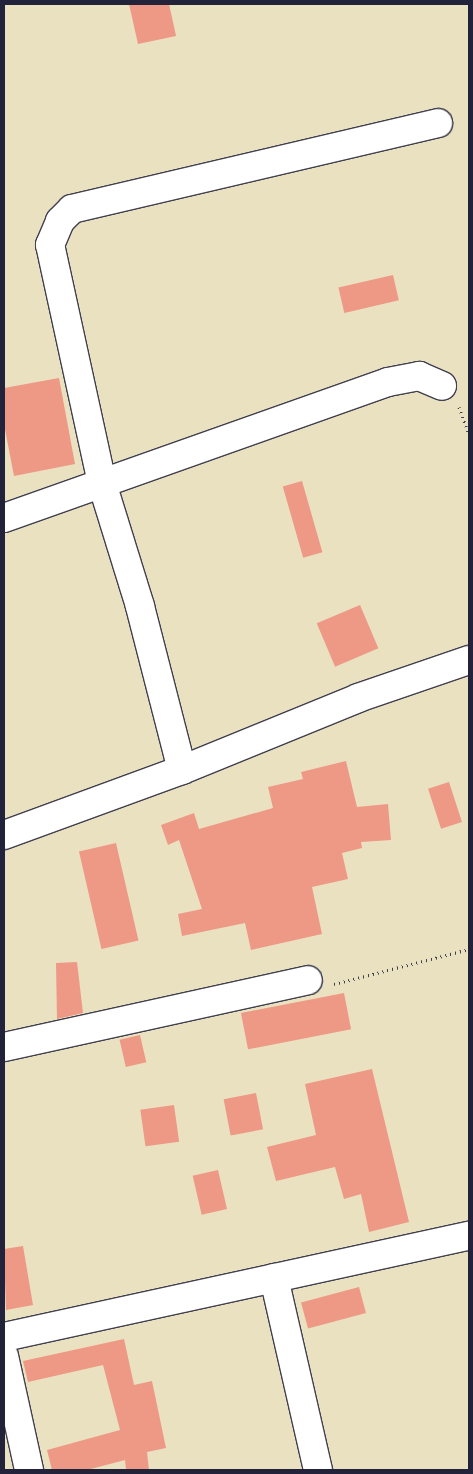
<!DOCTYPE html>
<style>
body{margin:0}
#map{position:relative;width:473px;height:1474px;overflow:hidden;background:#eae1c1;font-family:"Patrick Hand",sans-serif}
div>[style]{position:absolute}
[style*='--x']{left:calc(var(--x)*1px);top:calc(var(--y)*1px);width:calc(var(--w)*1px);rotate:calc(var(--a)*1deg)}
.building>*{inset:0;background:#ee9886;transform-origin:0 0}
.path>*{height:3px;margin-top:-1.5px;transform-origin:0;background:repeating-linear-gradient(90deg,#403f4f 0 1px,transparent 0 5px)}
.roads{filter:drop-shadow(1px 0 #403f4f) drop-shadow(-1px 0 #403f4f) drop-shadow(0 1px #403f4f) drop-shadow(0 -1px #403f4f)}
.minor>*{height:28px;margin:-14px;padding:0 14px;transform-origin:14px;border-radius:14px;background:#fff}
span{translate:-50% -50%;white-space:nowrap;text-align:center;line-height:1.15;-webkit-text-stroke:4px #f7f3e8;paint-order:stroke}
.frame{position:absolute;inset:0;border:5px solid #22223b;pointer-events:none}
</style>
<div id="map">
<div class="building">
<div style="clip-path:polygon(129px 4px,169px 4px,176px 36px,138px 44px)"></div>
<div style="left:393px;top:275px;width:26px;height:56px;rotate:77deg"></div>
<div style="clip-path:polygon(59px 378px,75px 464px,14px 476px,4px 424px,4px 388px)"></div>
<div style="left:302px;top:481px;width:74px;height:20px;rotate:74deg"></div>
<div style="left:360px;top:605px;width:47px;height:47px;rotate:67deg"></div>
<div style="clip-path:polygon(346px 761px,357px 807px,388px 804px,391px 840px,361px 842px,362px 848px,342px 853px,348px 879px,312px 887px,322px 934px,251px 950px,245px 923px,182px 936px,178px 914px,202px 909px,179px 840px,168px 845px,161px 825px,194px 813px,199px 829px,273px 808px,268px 787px,303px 779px,301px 772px)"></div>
<div style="left:449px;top:782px;width:42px;height:22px;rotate:72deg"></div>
<div style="left:116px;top:843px;width:100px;height:38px;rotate:77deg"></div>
<div style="clip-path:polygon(77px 962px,83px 1013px,57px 1019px,56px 963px)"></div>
<div style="left:344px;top:993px;width:37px;height:105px;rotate:79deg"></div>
<div style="left:140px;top:1035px;width:28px;height:21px;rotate:77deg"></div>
<div style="clip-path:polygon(372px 1069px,409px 1222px,369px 1232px,361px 1194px,344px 1199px,335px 1167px,276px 1181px,267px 1147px,316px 1135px,305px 1084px)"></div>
<div style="left:256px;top:1093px;width:37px;height:33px;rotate:79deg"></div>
<div style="left:174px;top:1105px;width:37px;height:34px;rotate:82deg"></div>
<div style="left:218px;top:1170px;width:40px;height:26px;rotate:77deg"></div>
<div style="clip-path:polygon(23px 1246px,33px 1305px,6px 1310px,4px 1249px)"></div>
<div style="left:359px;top:1287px;width:27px;height:60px;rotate:75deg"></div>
<div style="clip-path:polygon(124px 1339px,134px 1385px,152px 1381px,166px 1448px,147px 1452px,149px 1470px,126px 1470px,125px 1460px,87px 1470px,52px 1470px,47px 1450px,120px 1430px,103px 1365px,28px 1382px,23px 1361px)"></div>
</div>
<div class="path">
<div style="--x:459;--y:407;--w:29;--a:70"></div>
<div style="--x:334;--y:984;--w:139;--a:-14.5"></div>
</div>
<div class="roads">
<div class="minor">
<div style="--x:4;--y:518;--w:407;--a:-19.5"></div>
<div style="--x:388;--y:382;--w:32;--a:-11"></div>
<div style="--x:419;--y:376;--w:25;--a:23"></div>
<div style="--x:182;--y:770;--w:169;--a:-104.4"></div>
<div style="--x:140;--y:606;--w:129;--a:-107.2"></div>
<div style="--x:102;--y:483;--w:244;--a:-102.3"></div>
<div style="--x:50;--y:245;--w:26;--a:-67"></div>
<div style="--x:60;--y:221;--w:17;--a:-45"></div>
<div style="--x:72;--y:209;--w:376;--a:-13.2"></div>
<div style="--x:4;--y:835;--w:189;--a:-20.1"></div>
<div style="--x:182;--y:770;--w:190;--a:-22.2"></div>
<div style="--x:358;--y:698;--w:117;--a:-18.9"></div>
<div style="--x:4;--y:1047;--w:311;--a:-12.4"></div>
<div style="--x:274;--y:1278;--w:197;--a:77.1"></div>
<div style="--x:4;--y:1337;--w:476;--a:-12.3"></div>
<div style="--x:4;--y:1356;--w:117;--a:77.6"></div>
</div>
</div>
<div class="frame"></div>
</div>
